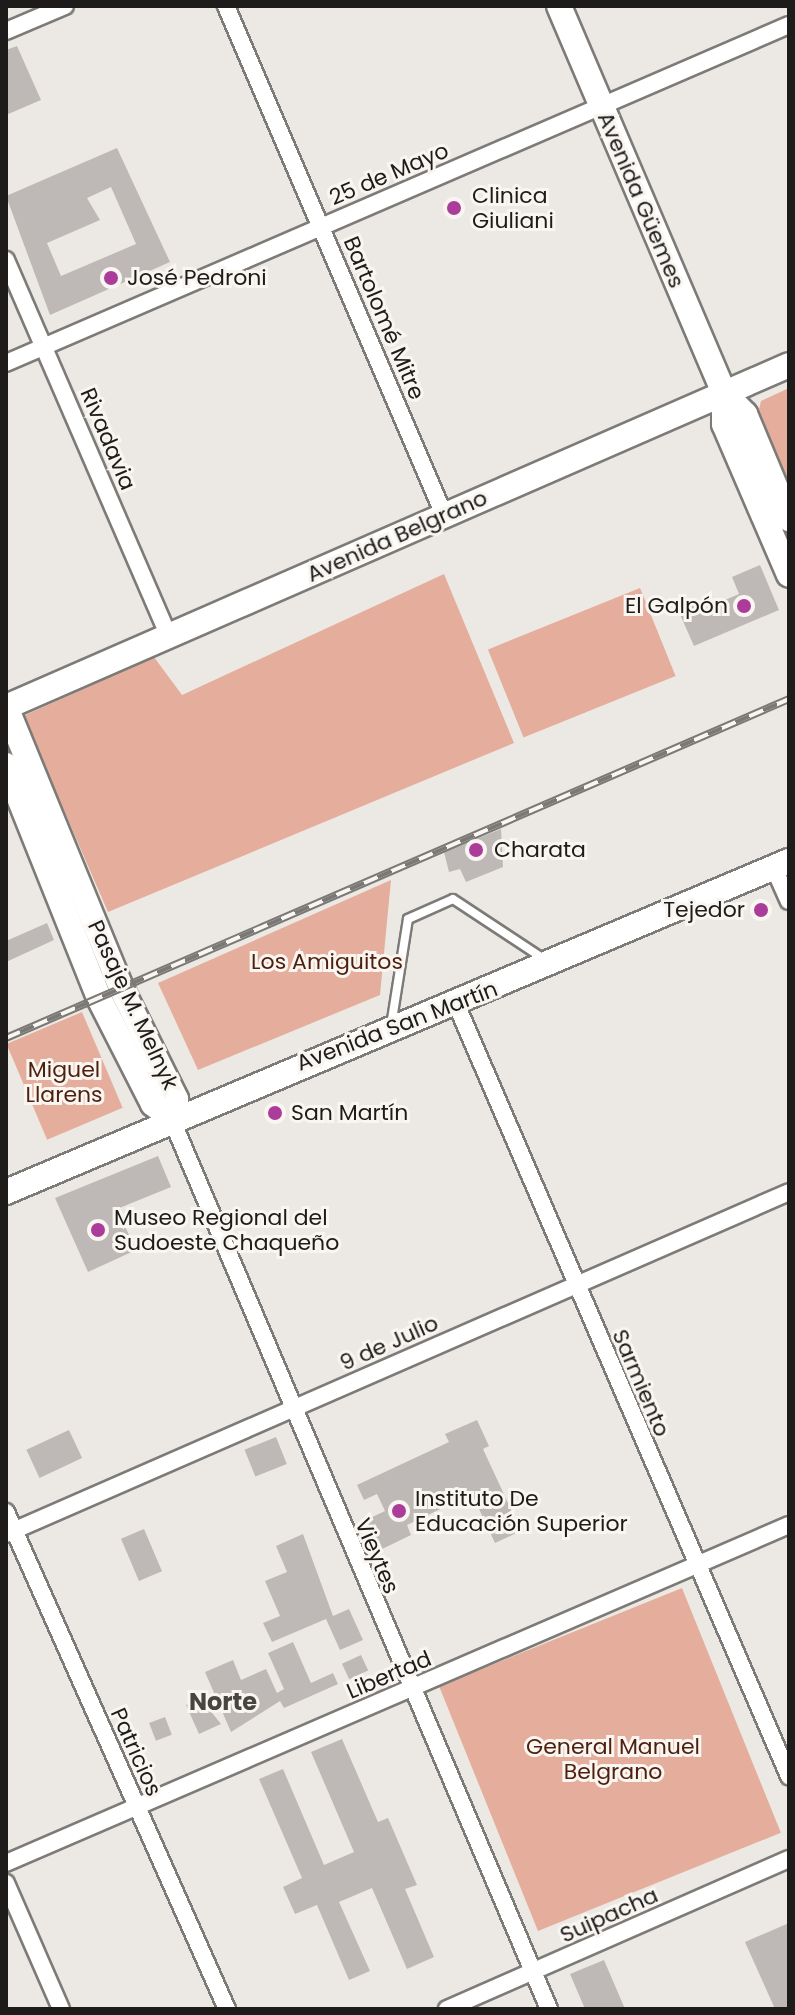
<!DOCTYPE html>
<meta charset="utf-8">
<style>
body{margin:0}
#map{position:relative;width:795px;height:2015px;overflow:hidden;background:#ece9e4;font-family:Poppins,sans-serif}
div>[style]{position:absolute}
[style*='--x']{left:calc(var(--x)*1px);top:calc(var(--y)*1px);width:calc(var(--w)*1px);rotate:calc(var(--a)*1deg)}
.green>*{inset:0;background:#e5ae9c;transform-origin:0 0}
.building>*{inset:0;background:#beb9b6;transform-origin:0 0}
.roads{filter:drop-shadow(2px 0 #7d7b77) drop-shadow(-2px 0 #7d7b77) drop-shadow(0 2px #7d7b77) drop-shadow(0 -2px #7d7b77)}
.lane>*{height:8px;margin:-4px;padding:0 4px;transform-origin:4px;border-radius:4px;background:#fff}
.street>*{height:16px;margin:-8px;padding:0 8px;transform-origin:8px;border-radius:8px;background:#fff}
.secondary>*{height:24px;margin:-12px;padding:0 12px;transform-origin:12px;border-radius:12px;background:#fff}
.rail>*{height:8px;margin-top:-4px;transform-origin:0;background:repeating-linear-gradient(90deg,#f9f6f2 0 15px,#7b7976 0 30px);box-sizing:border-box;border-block:2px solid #7b7976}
.dots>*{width:22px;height:22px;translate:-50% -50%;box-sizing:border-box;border:4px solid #f9f6f2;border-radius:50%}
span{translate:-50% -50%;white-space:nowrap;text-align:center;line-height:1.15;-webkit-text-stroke:6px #f9f6f2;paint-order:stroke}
.street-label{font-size:22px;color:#1d1c1a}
.poi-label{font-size:22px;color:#1d1c1a}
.left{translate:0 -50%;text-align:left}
.right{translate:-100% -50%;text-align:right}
.park-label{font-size:22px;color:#4f1f0d}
.neighbourhood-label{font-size:24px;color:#474441;font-weight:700}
.frame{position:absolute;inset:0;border:8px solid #1d1c1a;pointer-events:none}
</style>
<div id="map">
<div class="green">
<div style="clip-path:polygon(789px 388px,789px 500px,756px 422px,761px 401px)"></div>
<div style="clip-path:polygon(444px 574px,514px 743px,108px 912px,23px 716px,154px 657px,182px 695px)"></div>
<div style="left:640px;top:588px;width:95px;height:164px;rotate:68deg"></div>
<div style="clip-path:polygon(391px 880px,380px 995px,198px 1070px,158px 983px)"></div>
<div style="left:82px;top:1012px;width:104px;height:82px;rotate:67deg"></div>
<div style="left:682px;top:1588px;width:264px;height:262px;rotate:68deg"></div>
</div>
<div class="building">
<div style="clip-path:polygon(17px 46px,41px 100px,6px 115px,6px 50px)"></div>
<div style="clip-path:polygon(evenodd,117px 148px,170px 262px,50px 315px,6px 196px,117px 148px,111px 187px,136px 244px,61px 276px,47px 243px,100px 220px,87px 198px,111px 187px)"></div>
<div style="clip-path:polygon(760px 565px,779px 610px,694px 646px,678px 610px,696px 603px,699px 611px,739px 594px,732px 577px)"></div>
<div style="clip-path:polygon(501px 829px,503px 867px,466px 882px,460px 869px,449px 872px,444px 852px)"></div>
<div style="clip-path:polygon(47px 923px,54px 940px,6px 962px,6px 941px)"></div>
<div style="clip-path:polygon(158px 1156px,171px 1187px,117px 1209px,136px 1250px,88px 1272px,55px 1198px)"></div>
<div style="clip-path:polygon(477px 1420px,489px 1446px,483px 1449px,521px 1531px,495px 1543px,472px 1494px,407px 1525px,411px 1535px,380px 1550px,366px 1520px,385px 1511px,377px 1494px,364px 1500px,357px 1485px,449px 1442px,445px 1434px)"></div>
<div style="left:69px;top:1430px;width:31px;height:47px;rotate:65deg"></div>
<div style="left:276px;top:1437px;width:29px;height:34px;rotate:68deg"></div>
<div style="left:144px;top:1529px;width:46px;height:25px;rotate:67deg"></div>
<div style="clip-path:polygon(303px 1534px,333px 1616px,349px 1609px,363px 1640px,340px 1650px,326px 1619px,272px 1642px,263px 1623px,280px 1616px,265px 1581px,287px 1572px,276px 1546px)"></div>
<div style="clip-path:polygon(293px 1642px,311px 1683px,333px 1673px,338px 1684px,284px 1708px,280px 1701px,231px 1732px,205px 1672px,233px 1660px,241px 1680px,266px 1669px,277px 1693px,284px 1689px,268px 1653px)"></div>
<div style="left:361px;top:1655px;width:17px;height:21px;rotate:65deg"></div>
<div style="clip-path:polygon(200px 1698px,221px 1724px,199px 1734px,186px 1705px)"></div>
<div style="left:165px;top:1717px;width:19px;height:17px;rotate:69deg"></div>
<div style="clip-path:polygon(342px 1739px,378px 1822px,388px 1818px,417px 1885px,405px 1889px,434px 1957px,407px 1969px,372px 1888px,339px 1902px,370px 1971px,349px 1980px,317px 1905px,295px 1914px,283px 1887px,302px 1878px,259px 1779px,283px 1769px,324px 1865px,354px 1852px,311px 1752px)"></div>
<div style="clip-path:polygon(789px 1923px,789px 2009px,775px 2009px,745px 1942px)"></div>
<div style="clip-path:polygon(604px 1960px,625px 2009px,585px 2009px,570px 1974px)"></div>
</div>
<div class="roads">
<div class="lane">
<div style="--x:391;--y:1026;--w:108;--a:-81"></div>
<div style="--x:408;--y:919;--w:49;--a:-24"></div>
<div style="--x:453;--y:899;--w:109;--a:33.4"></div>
</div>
<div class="street">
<div style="--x:226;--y:6;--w:554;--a:66.81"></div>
<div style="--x:6;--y:31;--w:64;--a:-23"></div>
<div style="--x:6;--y:260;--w:410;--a:66.6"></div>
<div style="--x:6;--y:363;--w:853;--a:-23.35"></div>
<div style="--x:774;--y:868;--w:36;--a:66"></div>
<div style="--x:457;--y:1006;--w:839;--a:66.68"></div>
<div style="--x:171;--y:1118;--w:968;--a:67.01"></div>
<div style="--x:6;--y:1512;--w:544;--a:66.03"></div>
<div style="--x:6;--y:1534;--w:854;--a:-23.59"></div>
<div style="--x:6;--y:1863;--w:853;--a:-23.35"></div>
<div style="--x:6;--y:1883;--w:137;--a:66.4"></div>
<div style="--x:447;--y:2009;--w:373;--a:-23.7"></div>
</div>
<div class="secondary">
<div style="--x:559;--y:6;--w:421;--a:66.9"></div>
<div style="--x:724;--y:393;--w:30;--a:45"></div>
<div style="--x:745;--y:414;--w:114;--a:67.3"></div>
<div style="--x:724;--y:393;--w:31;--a:90"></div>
<div style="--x:724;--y:424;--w:164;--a:66.7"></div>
<div style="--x:6;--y:707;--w:854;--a:-23.59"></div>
<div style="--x:6;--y:707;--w:304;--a:67.7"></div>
<div style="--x:121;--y:988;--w:124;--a:63.6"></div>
<div style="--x:176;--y:1099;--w:20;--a:105"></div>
<div style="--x:171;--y:1118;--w:23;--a:-142"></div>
<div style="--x:153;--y:1104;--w:119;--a:-117"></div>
<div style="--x:99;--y:998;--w:251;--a:-111.8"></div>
<div style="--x:6;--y:1192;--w:850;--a:-22.92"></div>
</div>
</div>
<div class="rail">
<div style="--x:6;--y:1038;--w:853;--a:-23.41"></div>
</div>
<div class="dots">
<div style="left:454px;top:208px;background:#ab3c9a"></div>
<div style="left:111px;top:278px;background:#ab3c9a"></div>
<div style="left:744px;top:606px;background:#ab3c9a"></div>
<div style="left:476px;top:850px;background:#ab3c9a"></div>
<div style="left:761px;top:910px;background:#ab3c9a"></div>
<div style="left:275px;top:1113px;background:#ab3c9a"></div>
<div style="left:98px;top:1230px;background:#ab3c9a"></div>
<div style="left:399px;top:1511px;background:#ab3c9a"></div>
</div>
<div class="street-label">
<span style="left:389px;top:174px;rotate:-23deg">25 de Mayo</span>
<span style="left:641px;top:200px;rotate:67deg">Avenida Güemes</span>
<span style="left:384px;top:318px;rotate:67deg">Bartolomé Mitre</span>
<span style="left:108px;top:439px;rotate:67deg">Rivadavia</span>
<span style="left:397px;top:536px;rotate:-24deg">Avenida Belgrano</span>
<span style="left:133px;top:1005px;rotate:65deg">Pasaje M. Melnyk</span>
<span style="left:397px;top:1026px;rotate:-21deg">Avenida San Martín</span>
<span style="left:389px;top:1343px;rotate:-24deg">9 de Julio</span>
<span style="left:641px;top:1383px;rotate:67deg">Sarmiento</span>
<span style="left:377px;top:1556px;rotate:67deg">Vieytes</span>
<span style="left:389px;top:1675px;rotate:-23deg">Libertad</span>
<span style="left:136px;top:1752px;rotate:66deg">Patricios</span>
<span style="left:609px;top:1915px;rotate:-24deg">Suipacha</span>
</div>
<div class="poi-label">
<span class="left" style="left:472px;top:208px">Clinica<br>Giuliani</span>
<span class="left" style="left:127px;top:278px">José Pedroni</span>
<span class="right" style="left:728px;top:606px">El Galpón</span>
<span class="left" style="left:494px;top:850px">Charata</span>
<span class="right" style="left:745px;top:910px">Tejedor</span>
<span class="left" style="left:291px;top:1113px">San Martín</span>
<span class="left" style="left:114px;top:1230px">Museo Regional del<br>Sudoeste Chaqueño</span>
<span class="left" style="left:415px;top:1511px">Instituto De<br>Educación Superior</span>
</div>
<div class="park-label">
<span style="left:327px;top:962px">Los Amiguitos</span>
<span style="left:64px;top:1082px">Miguel<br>Llarens</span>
<span style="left:613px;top:1759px">General Manuel<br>Belgrano</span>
</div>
<div class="neighbourhood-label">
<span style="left:223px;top:1702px">Norte</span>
</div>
<div class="frame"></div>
</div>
